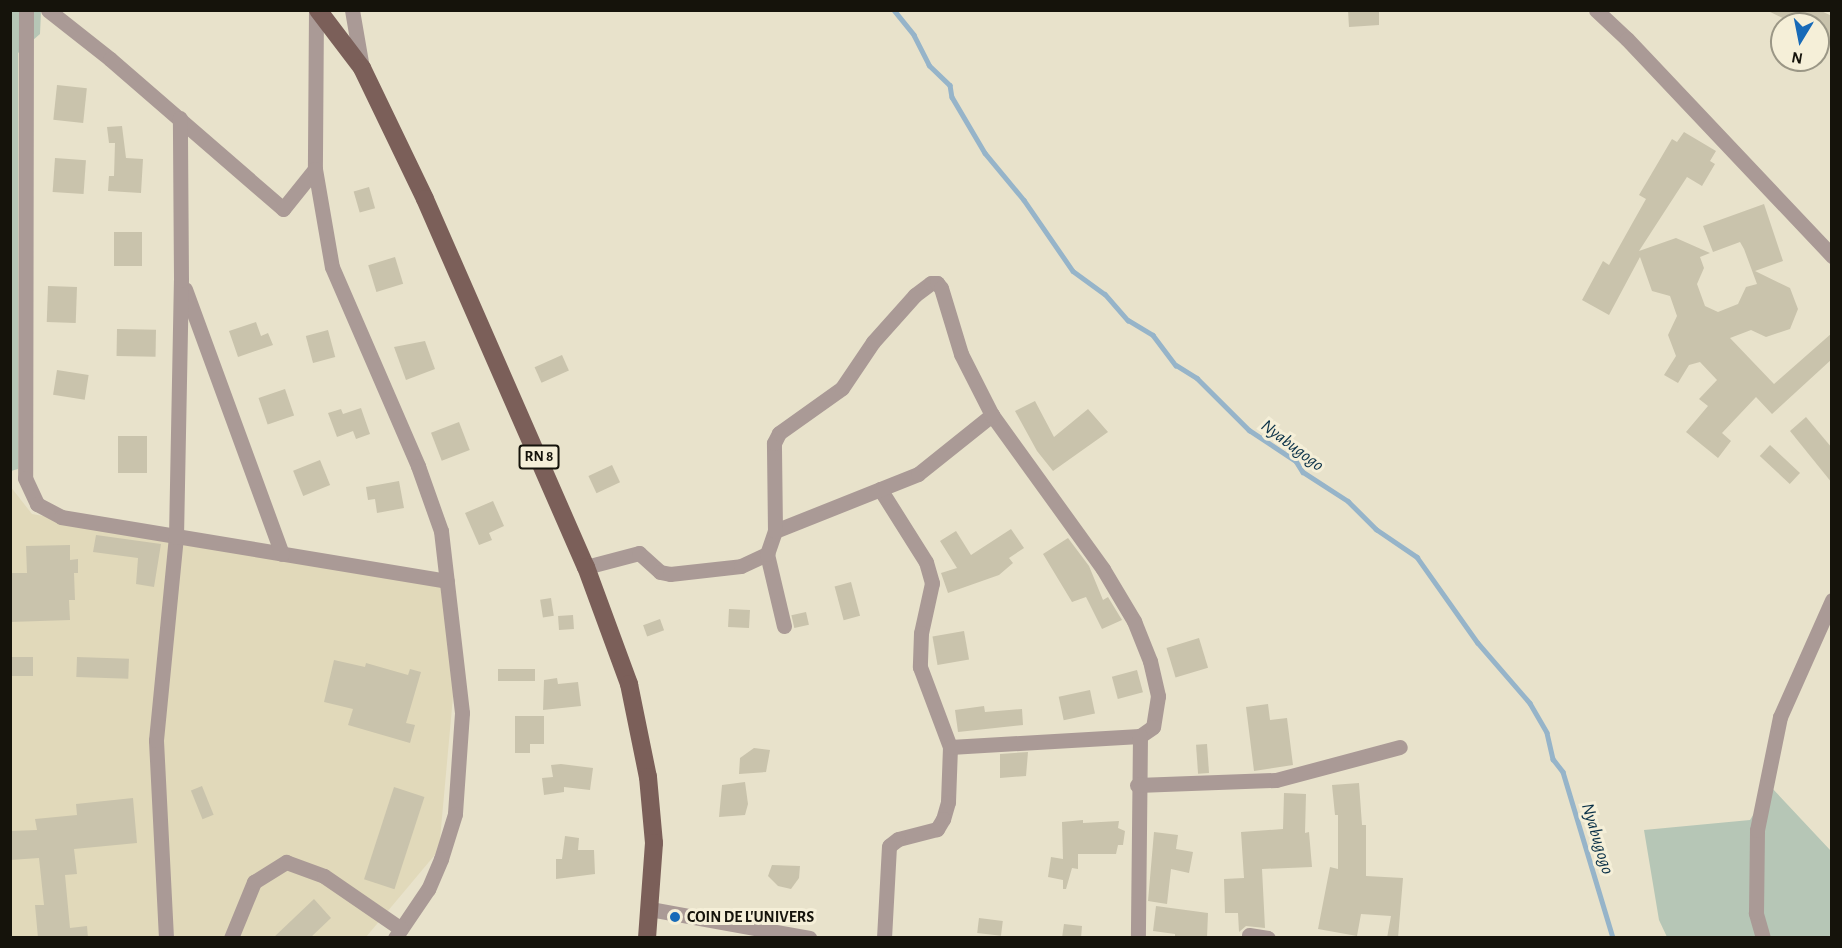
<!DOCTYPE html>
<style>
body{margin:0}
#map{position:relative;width:1842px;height:948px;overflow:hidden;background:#e8e2cb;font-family:"Alegreya Sans",sans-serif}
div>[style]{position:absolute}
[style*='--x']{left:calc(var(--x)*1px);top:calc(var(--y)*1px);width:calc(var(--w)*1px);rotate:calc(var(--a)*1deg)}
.built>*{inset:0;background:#e1d9ba}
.green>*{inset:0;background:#b6c6b6}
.stream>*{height:4.5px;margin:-2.25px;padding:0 2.25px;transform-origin:2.25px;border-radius:2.25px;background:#96b4c9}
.building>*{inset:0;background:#c9c3ac;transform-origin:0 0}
.minor>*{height:15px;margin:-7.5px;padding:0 7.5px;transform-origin:7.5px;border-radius:7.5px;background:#aa9a96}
.major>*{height:18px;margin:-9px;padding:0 9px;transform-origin:9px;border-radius:9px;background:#7b5f59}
.dots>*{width:16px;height:16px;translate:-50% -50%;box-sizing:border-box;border:3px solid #f5efd8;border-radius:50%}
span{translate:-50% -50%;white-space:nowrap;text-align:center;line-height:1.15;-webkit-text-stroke:6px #f5efd8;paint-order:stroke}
.shield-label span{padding:2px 4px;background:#f5efd8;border:2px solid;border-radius:4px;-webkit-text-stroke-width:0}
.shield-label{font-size:15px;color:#15130b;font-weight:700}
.poi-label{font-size:16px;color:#15130b;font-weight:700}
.left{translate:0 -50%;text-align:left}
.water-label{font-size:18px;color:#093047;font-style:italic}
.frame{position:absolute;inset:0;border:12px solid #15130b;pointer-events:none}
.north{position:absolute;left:1770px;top:12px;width:60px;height:60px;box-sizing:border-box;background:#f5efd8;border:2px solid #9b9786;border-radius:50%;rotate:190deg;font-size:16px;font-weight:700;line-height:24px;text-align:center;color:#15130b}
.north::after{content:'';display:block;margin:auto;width:21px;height:27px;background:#176ab8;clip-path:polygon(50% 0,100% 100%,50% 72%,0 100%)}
</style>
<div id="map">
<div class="built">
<div style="clip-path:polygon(10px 486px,32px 514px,443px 587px,454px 686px,439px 850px,366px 937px,11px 937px)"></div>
</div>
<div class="green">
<div style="clip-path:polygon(11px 11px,41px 11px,40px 34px,18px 53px,18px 469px,11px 471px)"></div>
<div style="clip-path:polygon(1771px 787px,1831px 851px,1831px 937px,1667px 937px,1659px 920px,1644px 830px,1750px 820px)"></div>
</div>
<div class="stream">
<div style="--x:894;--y:10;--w:32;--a:51"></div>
<div style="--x:914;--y:35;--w:34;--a:63"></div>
<div style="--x:929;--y:65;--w:29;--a:44"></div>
<div style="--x:950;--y:85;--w:12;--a:81"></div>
<div style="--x:952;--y:97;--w:65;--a:59.5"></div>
<div style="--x:985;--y:153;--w:61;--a:50.3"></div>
<div style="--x:1024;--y:200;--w:86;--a:55.4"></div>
<div style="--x:1073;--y:271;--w:39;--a:36"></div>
<div style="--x:1105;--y:294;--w:35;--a:49"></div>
<div style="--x:1128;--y:320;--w:29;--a:31"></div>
<div style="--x:1153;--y:335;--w:38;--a:53"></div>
<div style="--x:1176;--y:365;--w:25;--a:32"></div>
<div style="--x:1197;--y:378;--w:74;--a:45"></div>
<div style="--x:1249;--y:430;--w:56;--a:33.4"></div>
<div style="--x:1296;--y:461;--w:13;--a:58"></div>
<div style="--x:1303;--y:472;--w:54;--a:32.8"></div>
<div style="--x:1348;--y:501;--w:40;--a:45"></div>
<div style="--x:1376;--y:529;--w:50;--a:34.3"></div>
<div style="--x:1417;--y:557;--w:105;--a:54.7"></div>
<div style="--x:1478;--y:643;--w:79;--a:49.1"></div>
<div style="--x:1530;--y:703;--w:34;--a:60"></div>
<div style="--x:1547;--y:733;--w:27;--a:77"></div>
<div style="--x:1553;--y:759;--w:16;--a:52"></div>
<div style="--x:1563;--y:772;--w:173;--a:73.2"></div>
</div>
<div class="building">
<div style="clip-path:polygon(1348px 10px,1379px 10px,1379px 25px,1349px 27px)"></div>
<div style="clip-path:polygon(1766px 10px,1819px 10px,1832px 16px,1832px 41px,1818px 35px,1818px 24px,1795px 24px)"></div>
<div style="left:57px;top:85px;width:30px;height:35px;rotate:6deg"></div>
<div style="clip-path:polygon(122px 126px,126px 158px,143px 159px,141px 193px,108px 191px,109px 176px,114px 176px,115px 143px,109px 143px,107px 127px)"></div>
<div style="clip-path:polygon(1684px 132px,1716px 151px,1710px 161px,1715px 164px,1702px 186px,1687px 177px,1639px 251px,1676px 238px,1710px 253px,1700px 257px,1704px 268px,1697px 284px,1705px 306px,1718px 312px,1738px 304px,1746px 287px,1757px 284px,1744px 249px,1740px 242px,1713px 252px,1703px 226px,1764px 204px,1783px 261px,1755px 271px,1790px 288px,1798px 309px,1790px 329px,1766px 337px,1751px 330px,1730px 338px,1774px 384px,1832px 333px,1832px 359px,1772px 414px,1756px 397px,1722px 433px,1731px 441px,1718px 458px,1686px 432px,1708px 406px,1699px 399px,1717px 380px,1700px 362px,1689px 365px,1678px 383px,1664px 375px,1676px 356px,1668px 335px,1677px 316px,1670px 296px,1652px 291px,1640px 257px,1609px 315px,1582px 300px,1603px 261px,1609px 265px,1633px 222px,1646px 199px,1639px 195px,1672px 139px,1677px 142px)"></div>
<div style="left:55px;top:158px;width:31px;height:34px;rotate:4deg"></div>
<div style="left:369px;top:187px;width:22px;height:16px;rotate:74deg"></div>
<div style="left:114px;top:232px;width:28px;height:34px"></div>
<div style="left:395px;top:257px;width:28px;height:28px;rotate:73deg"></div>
<div style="left:48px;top:286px;width:29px;height:36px;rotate:2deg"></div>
<div style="clip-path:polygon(256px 322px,261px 336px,268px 333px,273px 345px,238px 357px,229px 331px)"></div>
<div style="left:117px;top:329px;width:39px;height:27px;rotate:1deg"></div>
<div style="left:328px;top:330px;width:28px;height:23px;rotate:75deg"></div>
<div style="clip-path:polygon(425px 341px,435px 369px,406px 380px,394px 347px)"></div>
<div style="left:562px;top:355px;width:17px;height:30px;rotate:66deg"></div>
<div style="left:57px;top:370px;width:32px;height:25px;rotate:9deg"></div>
<div style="left:285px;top:389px;width:28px;height:28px;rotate:71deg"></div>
<div style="clip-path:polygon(1035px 401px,1054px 437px,1088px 409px,1108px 432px,1053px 471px,1037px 451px,1015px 411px)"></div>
<div style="clip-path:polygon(361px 408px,370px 434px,356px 439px,353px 431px,337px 437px,328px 413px,341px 409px,343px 414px)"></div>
<div style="clip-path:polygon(1806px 417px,1832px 448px,1832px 483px,1790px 431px)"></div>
<div style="left:459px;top:422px;width:30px;height:30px;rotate:69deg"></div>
<div style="left:118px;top:436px;width:29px;height:37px"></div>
<div style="left:1770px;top:445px;width:41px;height:15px;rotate:43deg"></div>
<div style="left:320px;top:460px;width:27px;height:29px;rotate:68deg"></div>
<div style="left:612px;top:465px;width:19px;height:26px;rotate:65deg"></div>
<div style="clip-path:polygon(399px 481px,404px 508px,377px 513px,375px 499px,368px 500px,366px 487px)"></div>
<div style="clip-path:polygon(493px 501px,504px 526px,489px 533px,492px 540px,479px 545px,465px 513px)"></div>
<div style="clip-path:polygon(1011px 529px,1024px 548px,1009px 558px,1013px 563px,999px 575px,948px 593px,941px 573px,957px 568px,940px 541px,956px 531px,971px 555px)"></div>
<div style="clip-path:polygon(96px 535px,161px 544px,154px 587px,136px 584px,138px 558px,93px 552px)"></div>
<div style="clip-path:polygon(1068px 538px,1089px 566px,1103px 600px,1108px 597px,1122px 620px,1102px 629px,1086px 597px,1072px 602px,1043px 554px)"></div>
<div style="clip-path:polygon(70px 545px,70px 560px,78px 559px,78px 573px,74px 573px,75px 600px,69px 600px,70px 620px,10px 622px,10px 573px,27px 573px,26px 546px)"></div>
<div style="left:851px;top:582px;width:35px;height:17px;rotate:75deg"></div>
<div style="left:551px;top:598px;width:18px;height:11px;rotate:81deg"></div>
<div style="left:729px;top:609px;width:21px;height:18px;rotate:3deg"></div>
<div style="left:806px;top:612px;width:13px;height:15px;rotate:77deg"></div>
<div style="left:573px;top:615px;width:14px;height:15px;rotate:86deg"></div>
<div style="left:660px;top:619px;width:12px;height:18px;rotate:70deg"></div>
<div style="left:964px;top:631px;width:29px;height:32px;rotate:80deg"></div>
<div style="left:1199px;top:638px;width:31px;height:34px;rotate:73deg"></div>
<div style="left:10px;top:657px;width:23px;height:19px"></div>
<div style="left:77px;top:657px;width:52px;height:20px;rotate:2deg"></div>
<div style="clip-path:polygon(334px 660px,365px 667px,366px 663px,408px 675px,410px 669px,421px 672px,406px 723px,415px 725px,410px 743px,348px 725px,353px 709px,324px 702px)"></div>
<div style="left:535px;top:669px;width:12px;height:37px;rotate:90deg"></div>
<div style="left:1137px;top:670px;width:23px;height:26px;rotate:75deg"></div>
<div style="clip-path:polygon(557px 678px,558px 684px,578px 682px,581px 706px,543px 710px,544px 680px)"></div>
<div style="left:1090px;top:690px;width:24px;height:32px;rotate:78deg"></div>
<div style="clip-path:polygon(1268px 704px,1270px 720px,1287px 718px,1293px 765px,1254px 771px,1246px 707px)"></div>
<div style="clip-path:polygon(984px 706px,985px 712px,1022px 709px,1023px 725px,958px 732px,955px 710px)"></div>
<div style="clip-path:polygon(515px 716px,544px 716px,544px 744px,530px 744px,530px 753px,515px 753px)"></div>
<div style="left:1207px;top:744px;width:29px;height:11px;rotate:86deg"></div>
<div style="clip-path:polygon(754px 748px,770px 750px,766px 772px,739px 774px,740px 758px)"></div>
<div style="clip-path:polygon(1028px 752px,1026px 776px,1000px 778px,1000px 754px)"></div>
<div style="clip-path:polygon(561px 764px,593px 768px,590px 790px,564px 787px,564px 792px,544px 795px,542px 778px,553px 777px,551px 765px)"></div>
<div style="clip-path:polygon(745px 782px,748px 804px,745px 815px,719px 817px,722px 785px)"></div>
<div style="clip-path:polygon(1359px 783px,1362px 825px,1366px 825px,1366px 876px,1403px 878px,1398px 938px,1387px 938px,1391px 916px,1361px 914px,1357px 936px,1318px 929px,1330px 867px,1338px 869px,1338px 815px,1335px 815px,1332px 785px)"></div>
<div style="left:202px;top:786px;width:31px;height:12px;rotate:68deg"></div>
<div style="left:394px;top:787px;width:32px;height:97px;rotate:18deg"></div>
<div style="clip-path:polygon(1284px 793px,1306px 794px,1305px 833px,1309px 832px,1312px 867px,1262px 869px,1265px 928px,1246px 926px,1239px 932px,1238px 913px,1225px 913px,1224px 879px,1244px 878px,1241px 832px,1283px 829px)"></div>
<div style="clip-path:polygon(133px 798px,137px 843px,74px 849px,77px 874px,65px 875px,70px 928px,87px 926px,88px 938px,38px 938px,35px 905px,44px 905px,39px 858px,10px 860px,10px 831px,37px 830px,35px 819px,77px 815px,76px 804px)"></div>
<div style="clip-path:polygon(1083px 820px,1083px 823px,1119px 821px,1118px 828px,1125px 831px,1123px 845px,1118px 845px,1116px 854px,1078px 854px,1078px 869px,1072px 868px,1066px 889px,1063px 889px,1063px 880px,1048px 877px,1051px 857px,1063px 859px,1062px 822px)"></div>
<div style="clip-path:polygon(1154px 832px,1178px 835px,1176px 849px,1193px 852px,1189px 873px,1171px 869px,1167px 904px,1148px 901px)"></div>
<div style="clip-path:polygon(565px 836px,579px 838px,578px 850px,594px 850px,595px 874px,556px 879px,556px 859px,562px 859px)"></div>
<div style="clip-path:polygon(772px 865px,800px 866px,799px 878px,791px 889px,778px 886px,768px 876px)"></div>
<div style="clip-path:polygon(314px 899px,331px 918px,310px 938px,273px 938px)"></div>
<div style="clip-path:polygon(1156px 906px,1208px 913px,1207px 938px,1175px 938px,1175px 934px,1153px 931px)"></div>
<div style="left:979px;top:918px;width:24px;height:15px;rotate:7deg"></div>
<div style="clip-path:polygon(1064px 924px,1082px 926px,1081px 938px,1062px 938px)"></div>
</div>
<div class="minor">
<div style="--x:26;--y:10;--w:468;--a:90.1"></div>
<div style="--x:25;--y:478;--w:29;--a:65"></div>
<div style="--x:37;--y:504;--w:27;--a:28"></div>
<div style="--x:61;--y:517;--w:391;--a:9.4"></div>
<div style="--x:48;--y:10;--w:79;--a:38.3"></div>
<div style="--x:110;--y:59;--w:229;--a:40.9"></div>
<div style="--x:283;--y:209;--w:51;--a:-51.3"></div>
<div style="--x:316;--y:10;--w:159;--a:90.4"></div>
<div style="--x:315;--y:169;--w:99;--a:80.2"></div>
<div style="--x:332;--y:267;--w:217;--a:66.6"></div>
<div style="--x:418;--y:466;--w:69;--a:70.5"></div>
<div style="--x:441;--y:531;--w:183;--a:83.4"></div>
<div style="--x:462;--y:713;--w:101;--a:94"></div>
<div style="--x:455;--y:814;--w:47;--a:107.3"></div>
<div style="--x:441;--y:859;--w:33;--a:113"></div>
<div style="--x:428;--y:889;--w:59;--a:124"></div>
<div style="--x:352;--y:10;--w:59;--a:80.2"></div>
<div style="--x:1596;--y:10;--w:42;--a:43.1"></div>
<div style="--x:1627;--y:39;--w:299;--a:46.6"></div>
<div style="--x:185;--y:289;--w:282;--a:69.9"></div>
<div style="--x:880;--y:489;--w:86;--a:57.8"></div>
<div style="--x:926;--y:562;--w:22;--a:74"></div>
<div style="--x:932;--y:583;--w:51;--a:102.4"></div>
<div style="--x:921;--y:633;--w:34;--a:92"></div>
<div style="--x:920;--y:667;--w:85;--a:69.4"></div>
<div style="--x:950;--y:747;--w:55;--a:92.1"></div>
<div style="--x:948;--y:802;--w:18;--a:106"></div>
<div style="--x:943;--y:819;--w:12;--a:121"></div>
<div style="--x:937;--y:829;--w:40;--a:165.6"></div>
<div style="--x:898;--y:839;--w:11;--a:142"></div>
<div style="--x:889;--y:846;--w:92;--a:93.1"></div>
<div style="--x:775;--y:531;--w:154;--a:-21.7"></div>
<div style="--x:918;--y:474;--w:95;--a:-38.6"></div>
<div style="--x:992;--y:415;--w:190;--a:54.2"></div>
<div style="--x:1103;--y:569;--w:61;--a:59.2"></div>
<div style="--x:1134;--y:621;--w:43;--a:68.2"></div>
<div style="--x:1150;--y:661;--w:36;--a:77"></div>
<div style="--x:1158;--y:696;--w:31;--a:99"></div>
<div style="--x:1153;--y:727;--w:16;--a:145"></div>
<div style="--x:586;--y:567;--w:55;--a:-14.8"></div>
<div style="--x:639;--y:553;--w:28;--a:42"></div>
<div style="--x:660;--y:572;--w:10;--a:11"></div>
<div style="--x:670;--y:574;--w:71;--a:-6.4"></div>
<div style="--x:741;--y:566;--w:29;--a:-25"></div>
<div style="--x:784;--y:626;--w:74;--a:-103.3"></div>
<div style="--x:767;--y:554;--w:24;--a:-71"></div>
<div style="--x:775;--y:531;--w:88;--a:-90.7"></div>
<div style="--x:774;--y:443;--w:11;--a:-63"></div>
<div style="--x:779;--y:433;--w:77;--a:-35.5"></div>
<div style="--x:842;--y:388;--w:55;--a:-56"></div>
<div style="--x:873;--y:342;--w:63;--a:-48.2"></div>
<div style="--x:915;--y:295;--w:20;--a:-37"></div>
<div style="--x:931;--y:283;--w:6;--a:0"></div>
<div style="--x:937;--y:283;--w:6;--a:51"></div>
<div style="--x:941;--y:288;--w:69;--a:73.1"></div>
<div style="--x:961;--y:354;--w:68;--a:63.1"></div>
<div style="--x:950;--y:747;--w:190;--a:-3.3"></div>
<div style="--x:1140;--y:736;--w:202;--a:90.6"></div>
<div style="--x:1137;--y:785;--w:139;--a:-2.1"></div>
<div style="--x:1276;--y:780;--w:128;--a:-14.9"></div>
<div style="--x:650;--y:909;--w:162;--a:10.3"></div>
<div style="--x:1249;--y:935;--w:19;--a:9"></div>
<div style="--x:166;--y:938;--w:198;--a:-92.9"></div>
<div style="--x:156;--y:740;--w:204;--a:-84.4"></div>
<div style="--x:176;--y:537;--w:257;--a:-88.9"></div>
<div style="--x:181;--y:280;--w:162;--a:-90.4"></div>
<div style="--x:231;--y:938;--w:61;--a:-67.7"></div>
<div style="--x:254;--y:882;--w:38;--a:-32"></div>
<div style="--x:286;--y:862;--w:40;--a:20.2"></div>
<div style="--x:324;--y:876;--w:93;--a:34.5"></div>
<div style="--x:1763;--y:938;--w:26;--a:-106"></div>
<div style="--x:1756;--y:913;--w:83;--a:-89.3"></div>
<div style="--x:1757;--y:830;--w:115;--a:-78.5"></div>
<div style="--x:1780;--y:717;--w:128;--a:-66"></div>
</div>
<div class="major">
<div style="--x:318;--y:10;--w:73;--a:52.8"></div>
<div style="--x:362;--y:68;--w:145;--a:64.3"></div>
<div style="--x:425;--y:199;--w:402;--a:66.4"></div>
<div style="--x:586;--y:567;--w:125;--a:69.8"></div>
<div style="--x:629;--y:684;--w:95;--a:78.5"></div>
<div style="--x:648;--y:777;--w:66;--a:84.8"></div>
<div style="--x:654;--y:843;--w:95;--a:94.2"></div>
</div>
<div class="dots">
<div style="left:675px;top:917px;background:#176ab8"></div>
</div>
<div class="shield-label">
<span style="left:539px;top:457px">RN 8</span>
</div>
<div class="poi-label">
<span class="left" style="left:687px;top:917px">COIN DE L'UNIVERS</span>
</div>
<div class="water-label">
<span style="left:1292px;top:446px;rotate:37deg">Nyabugogo</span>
<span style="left:1597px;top:839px;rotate:73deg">Nyabugogo</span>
</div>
<div class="frame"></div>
<div class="north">N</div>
</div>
